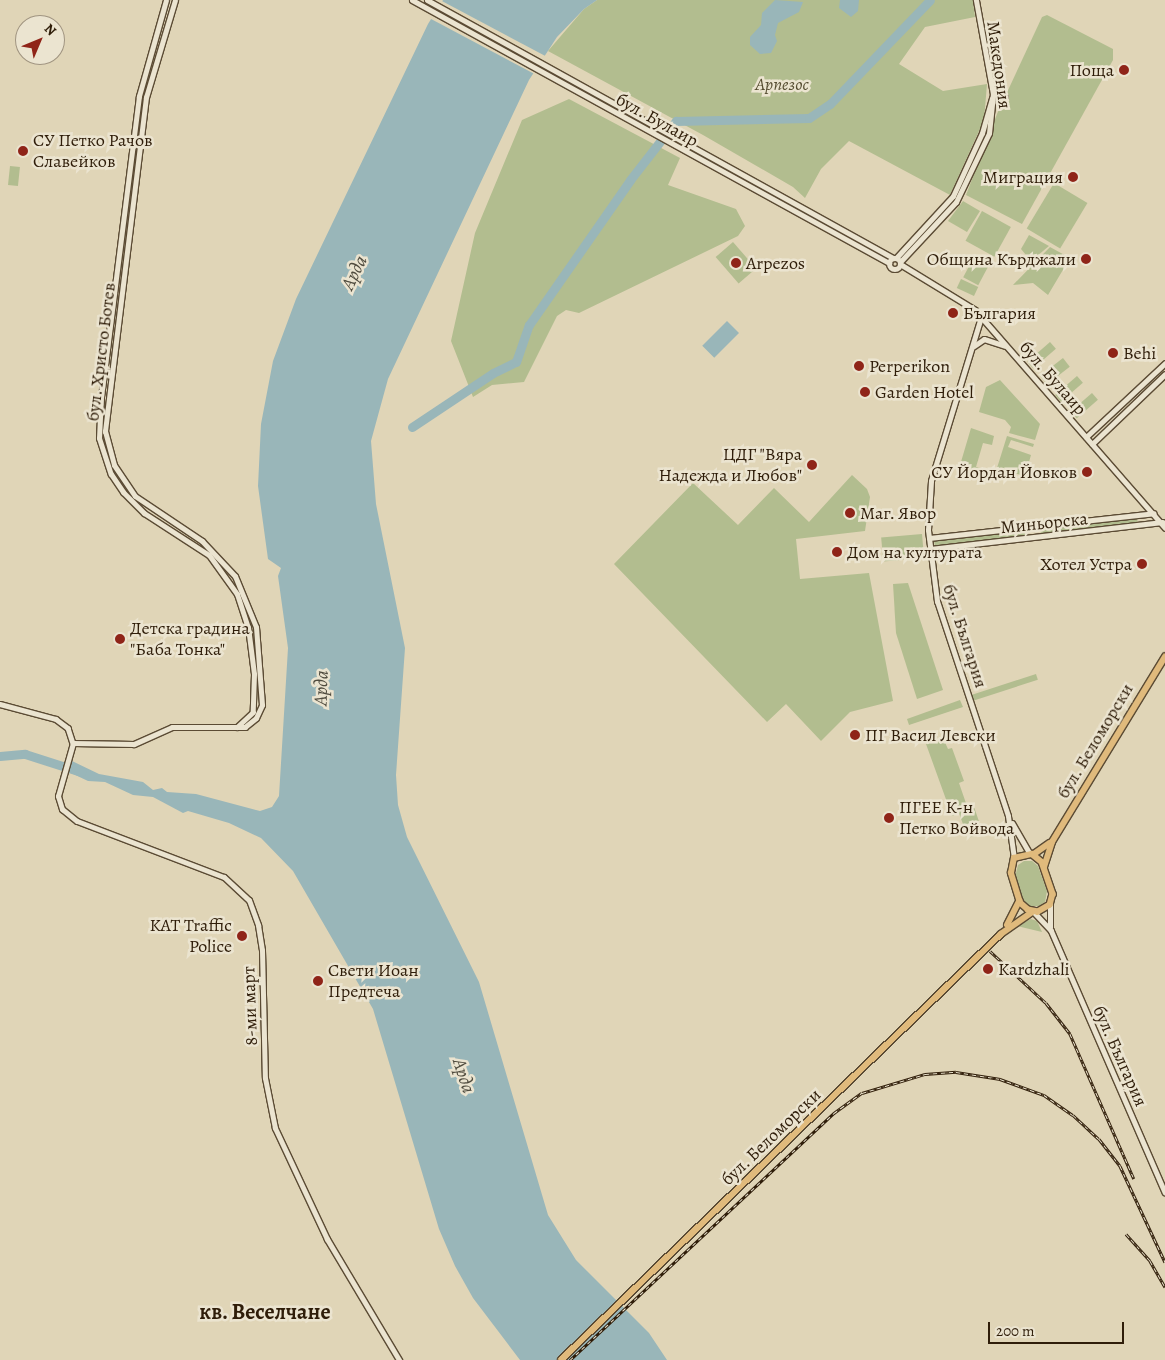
<!DOCTYPE html>
<meta charset="utf-8">
<style>
body{margin:0}
#map{position:relative;width:1165px;height:1360px;overflow:hidden;background:#e0d5b7;font-family:Alegreya,serif}
div>[style]{position:absolute}
[style*='--x']{left:calc(var(--x)*1px);top:calc(var(--y)*1px);width:calc(var(--w)*1px);rotate:calc(var(--a)*1deg)}
.green>*{inset:0;background:#b2bd8f;transform-origin:0 0}
.water>*{inset:0;background:#99b6b9;transform-origin:0 0}
.pier>*{inset:0;background:#e0d5b7;transform-origin:0 0}
.river>*{height:9px;margin:-4.5px;padding:0 4.5px;transform-origin:4.5px;border-radius:4.5px;background:#99b6b9}
.roads{filter:drop-shadow(1px 0 #5b4b34) drop-shadow(-1px 0 #5b4b34) drop-shadow(0 1px #5b4b34) drop-shadow(0 -1px #5b4b34)}
.tertiary>*{height:4.5px;margin:-2.25px;padding:0 2.25px;transform-origin:2.25px;border-radius:2.25px;background:#ebe4d0}
.secondary>*{height:5px;margin:-2.5px;padding:0 2.5px;transform-origin:2.5px;border-radius:2.5px;background:#ebe4d0}
.secondary>.ring{margin:-2.5px;padding:0;box-sizing:content-box;background:none;border:5px solid #ebe4d0;border-radius:50%}
.primary>*{height:5.5px;margin:-2.75px;padding:0 2.75px;transform-origin:2.75px;border-radius:2.75px;background:#e0ba7c}
.rail>*{height:3px;margin-top:-1.5px;transform-origin:0;background:repeating-linear-gradient(90deg,#ebe4d0 0 4px,#2f1d09 0 8px);box-sizing:border-box;border-block:1px solid #2f1d09}
.dots>*{width:14px;height:14px;translate:-50% -50%;box-sizing:border-box;border:2px solid #ebe4d0;border-radius:50%}
span{translate:-50% -50%;white-space:nowrap;text-align:center;line-height:1.15;-webkit-text-stroke:5px #ebe4d0;paint-order:stroke}
.street-label{font-size:18px;color:#2f1d09}
.poi-label{font-size:18px;color:#2f1d09}
.right{translate:-100% -50%;text-align:right}
.left{translate:0 -50%;text-align:left}
.park-label{font-size:18px;color:#564d31;font-style:italic}
.water-label{font-size:19px;color:#4f4b3e;font-style:italic}
.district-label{font-size:22px;color:#2f1d09;font-weight:700}
.north{position:absolute;left:15px;top:15px;width:50px;height:50px;box-sizing:border-box;background:#ebe4d0;border:1px solid #a09480;border-radius:50%;rotate:45deg;font-size:14px;font-weight:700;line-height:20px;text-align:center;color:#2f1d09}
.north::after{content:'';display:block;margin:auto;width:18px;height:22px;background:#8f2418;clip-path:polygon(50% 0,100% 100%,50% 72%,0 100%)}
.scale{position:absolute;left:988px;top:1322px;width:136px;height:22px;box-sizing:border-box;border:2px solid #2f1d09;border-top:0;padding-left:6px;font-size:15px;line-height:18px;white-space:nowrap;color:#2f1d09;-webkit-text-stroke:4px #ebe4d0;paint-order:stroke}
</style>
<div id="map">
<div class="green">
<div style="clip-path:polygon(597px 0,973px 0,975px 17px,925px 27px,899px 64px,943px 91px,987px 84px,984px 120px,950px 195px,849px 141px,821px 169px,805px 198px,793px 187px,703px 135px,548px 51px,584px 9px)"></div>
<div style="clip-path:polygon(1047px 15px,1113px 49px,1113px 60px,1022px 224px,966px 195px,997px 114px,1042px 17px)"></div>
<div style="clip-path:polygon(569px 99px,680px 158px,668px 185px,736px 209px,745px 226px,738px 236px,579px 313px,566px 310px,557px 316px,524px 382px,492px 385px,473px 397px,451px 341px,475px 233px,522px 120px)"></div>
<div style="left:10px;top:166px;width:10px;height:19px;rotate:6deg"></div>
<div style="left:1054px;top:183px;width:39px;height:53px;rotate:31deg"></div>
<div style="clip-path:polygon(963px 201px,980px 211px,967px 232px,948px 221px)"></div>
<div style="left:982px;top:211px;width:33px;height:34px;rotate:29deg"></div>
<div style="clip-path:polygon(1029px 235px,1049px 246px,1031px 261px,1021px 249px)"></div>
<div style="left:733px;top:242px;width:35px;height:23px;rotate:49deg"></div>
<div style="clip-path:polygon(1050px 247px,1070px 258px,1048px 295px,1033px 283px,1013px 285px)"></div>
<div style="left:974px;top:257px;width:17px;height:23px;rotate:28deg"></div>
<div style="left:961px;top:279px;width:19px;height:10px;rotate:25deg"></div>
<div style="left:1050px;top:342px;width:9px;height:30px;rotate:49deg"></div>
<div style="left:1063px;top:358px;width:11px;height:29px;rotate:52deg"></div>
<div style="left:1077px;top:376px;width:9px;height:29px;rotate:49deg"></div>
<div style="clip-path:polygon(1000px 380px,1040px 424px,1035px 440px,1009px 433px,1011px 427px,1005px 420px,979px 412px,986px 387px)"></div>
<div style="left:1092px;top:393px;width:9px;height:28px;rotate:49deg"></div>
<div style="clip-path:polygon(971px 428px,994px 436px,992px 445px,983px 443px,976px 467px,985px 470px,982px 479px,958px 472px)"></div>
<div style="clip-path:polygon(1007px 436px,1034px 444px,1033px 447px,1011px 440px,1008px 447px,1031px 455px,1025px 476px,997px 468px)"></div>
<div style="clip-path:polygon(852px 475px,867px 489px,870px 497px,865px 531px,796px 539px,800px 579px,869px 573px,893px 701px,850px 712px,821px 741px,786px 704px,767px 722px,614px 564px,693px 483px,738px 525px,774px 488px,809px 522px)"></div>
<div style="clip-path:polygon(1137px 518px,1138px 525px,1041px 534px,1040px 528px)"></div>
<div style="clip-path:polygon(1028px 531px,1028px 535px,935px 546px,934px 541px)"></div>
<div style="left:922px;top:534px;width:24px;height:41px;rotate:85deg"></div>
<div style="clip-path:polygon(908px 583px,943px 690px,917px 699px,896px 633px,893px 584px)"></div>
<div style="left:1036px;top:674px;width:6px;height:68px;rotate:72deg"></div>
<div style="clip-path:polygon(960px 700px,963px 707px,909px 725px,907px 719px)"></div>
<div style="clip-path:polygon(943px 738px,948px 749px,952px 748px,964px 781px,959px 783px,968px 809px,974px 807px,983px 833px,968px 838px,959px 813px,952px 816px,926px 744px)"></div>
<div style="clip-path:polygon(1024px 861px,1032px 861px,1038px 866px,1047px 891px,1045px 902px,1039px 906px,1030px 906px,1024px 901px,1015px 877px,1018px 865px)"></div>
<div style="clip-path:polygon(1031px 919px,1037px 921px,1042px 932px,1017px 926px)"></div>
</div>
<div class="water">
<div style="clip-path:polygon(443px 0,597px 0,584px 9px,557px 37px,529px 80px,388px 379px,371px 441px,376px 504px,405px 648px,396px 775px,398px 805px,407px 837px,479px 982px,548px 1215px,576px 1260px,649px 1333px,667px 1360px,520px 1360px,473px 1298px,455px 1266px,439px 1229px,373px 1009px,293px 871px,261px 838px,229px 823px,188px 811px,183px 813px,153px 797px,133px 795px,105px 782px,88px 781px,69px 772px,72px 761px,99px 774px,143px 782px,153px 790px,162px 788px,167px 792px,196px 794px,260px 811px,272px 807px,279px 796px,288px 648px,278px 576px,281px 568px,268px 559px,258px 486px,261px 424px,273px 361px,296px 299px,428px 24px)"></div>
<div style="clip-path:polygon(775px 0,803px 2px,799px 12px,778px 23px,775px 35px,777px 41px,771px 53px,760px 54px,750px 45px,750px 37px,761px 25px,762px 13px)"></div>
<div style="clip-path:polygon(840px 0,859px 0,858px 11px,851px 17px,839px 8px)"></div>
<div style="left:727px;top:321px;width:17px;height:35px;rotate:45deg"></div>
</div>
<div class="pier">
<div style="left:440px;top:0;width:122px;height:21px;rotate:28deg"></div>
</div>
<div class="river">
<div style="--x:412;--y:427;--w:97;--a:-33.7"></div>
<div style="--x:493;--y:373;--w:25;--a:-26"></div>
<div style="--x:516;--y:362;--w:39;--a:-71"></div>
<div style="--x:529;--y:325;--w:177;--a:-55.1"></div>
<div style="--x:630;--y:180;--w:75;--a:-52.1"></div>
<div style="--x:676;--y:121;--w:133;--a:-1.3"></div>
<div style="--x:809;--y:118;--w:25;--a:-34"></div>
<div style="--x:830;--y:104;--w:144;--a:-46.1"></div>
<div style="--x:0;--y:756;--w:25;--a:-5"></div>
<div style="--x:25;--y:754;--w:59;--a:17.8"></div>
</div>
<div class="roads">
<div class="tertiary">
<div style="--x:0;--y:704;--w:58;--a:15"></div>
<div style="--x:56;--y:719;--w:15;--a:37"></div>
<div style="--x:68;--y:728;--w:16;--a:72"></div>
<div style="--x:1034;--y:912;--w:25;--a:47"></div>
<div style="--x:1051;--y:930;--w:286;--a:66.5"></div>
<div style="--x:1050;--y:927;--w:22;--a:-90"></div>
</div>
<div class="secondary">
<div style="--x:166;--y:0;--w:100;--a:105.7"></div>
<div style="--x:139;--y:96;--w:302;--a:97.2"></div>
<div style="--x:101;--y:396;--w:42;--a:92.7"></div>
<div style="--x:99;--y:438;--w:38;--a:72"></div>
<div style="--x:111;--y:474;--w:22;--a:56"></div>
<div style="--x:123;--y:492;--w:30;--a:45"></div>
<div style="--x:144;--y:513;--w:77;--a:32.9"></div>
<div style="--x:209;--y:555;--w:48;--a:54.3"></div>
<div style="--x:237;--y:594;--w:35;--a:72"></div>
<div style="--x:248;--y:627;--w:47;--a:82.7"></div>
<div style="--x:254;--y:674;--w:38;--a:92"></div>
<div style="--x:253;--y:712;--w:22;--a:137"></div>
<div style="--x:175;--y:0;--w:101;--a:106.6"></div>
<div style="--x:146;--y:97;--w:337;--a:97"></div>
<div style="--x:105;--y:431;--w:35;--a:75"></div>
<div style="--x:114;--y:465;--w:37;--a:56"></div>
<div style="--x:135;--y:496;--w:81;--a:33.9"></div>
<div style="--x:202;--y:541;--w:48;--a:46.7"></div>
<div style="--x:235;--y:576;--w:55;--a:67.6"></div>
<div style="--x:256;--y:627;--w:78;--a:85.6"></div>
<div style="--x:262;--y:705;--w:14;--a:115"></div>
<div style="--x:256;--y:718;--w:14;--a:141"></div>
<div style="--x:245;--y:727;--w:73;--a:180"></div>
<div style="--x:172;--y:727;--w:42;--a:155.9"></div>
<div style="--x:134;--y:744;--w:61;--a:-179.1"></div>
<div style="--x:73;--y:743;--w:55;--a:105.8"></div>
<div style="--x:58;--y:796;--w:14;--a:73"></div>
<div style="--x:62;--y:809;--w:19;--a:39"></div>
<div style="--x:77;--y:821;--w:157;--a:20.9"></div>
<div style="--x:224;--y:877;--w:34;--a:43"></div>
<div style="--x:249;--y:900;--w:27;--a:70"></div>
<div style="--x:258;--y:925;--w:25;--a:81"></div>
<div style="--x:262;--y:950;--w:128;--a:88.7"></div>
<div style="--x:265;--y:1078;--w:51;--a:78.7"></div>
<div style="--x:275;--y:1128;--w:123;--a:64.9"></div>
<div style="--x:327;--y:1239;--w:141;--a:59.2"></div>
<div style="--x:412;--y:0;--w:545;--a:28.87"></div>
<div style="--x:427;--y:0;--w:533;--a:28.97"></div>
<div style="--x:993;--y:94;--w:12;--a:14"></div>
<div style="--x:896;--y:258;--w:84;--a:-47.4"></div>
<div style="--x:953;--y:196;--w:69;--a:-65.3"></div>
<div style="--x:982;--y:133;--w:37;--a:-74"></div>
<div class="ring" style="left:889.5px;top:258.5px;width:6px;height:6px"></div>
<div style="--x:900;--y:262;--w:82;--a:-47"></div>
<div style="--x:956;--y:202;--w:76;--a:-64.4"></div>
<div style="--x:989;--y:133;--w:39;--a:-84"></div>
<div style="--x:993;--y:94;--w:96;--a:-100.3"></div>
<div style="--x:900;--y:264;--w:88;--a:31.5"></div>
<div style="--x:975;--y:310;--w:289;--a:48.9"></div>
<div style="--x:981;--y:317;--w:171;--a:107"></div>
<div style="--x:931;--y:481;--w:49;--a:93.5"></div>
<div style="--x:928;--y:530;--w:72;--a:82.8"></div>
<div style="--x:937;--y:601;--w:226;--a:71.7"></div>
<div style="--x:1008;--y:816;--w:42;--a:81.9"></div>
<div style="--x:974;--y:346;--w:12;--a:-35"></div>
<div style="--x:984;--y:339;--w:22;--a:18"></div>
<div style="--x:1086;--y:437;--w:108;--a:-43.1"></div>
<div style="--x:1092;--y:444;--w:101;--a:-43.8"></div>
<div style="--x:929;--y:538;--w:226;--a:-6.3"></div>
<div style="--x:930;--y:549;--w:234;--a:-6.6"></div>
<div style="--x:1012;--y:823;--w:34;--a:60"></div>
</div>
<div class="primary">
<div style="--x:1032;--y:854;--w:13;--a:39"></div>
<div style="--x:1042;--y:862;--w:34;--a:71"></div>
<div style="--x:1053;--y:894;--w:11;--a:105"></div>
<div style="--x:1050;--y:905;--w:14;--a:150"></div>
<div style="--x:1038;--y:912;--w:10;--a:-169"></div>
<div style="--x:1028;--y:910;--w:11;--a:-139"></div>
<div style="--x:1020;--y:903;--w:31;--a:-107"></div>
<div style="--x:1011;--y:873;--w:15;--a:-79"></div>
<div style="--x:1014;--y:858;--w:18;--a:-13"></div>
<div style="--x:1034;--y:854;--w:19;--a:-35"></div>
<div style="--x:1044;--y:867;--w:26;--a:-72"></div>
<div style="--x:1052;--y:842;--w:217;--a:-58.6"></div>
<div style="--x:1007;--y:925;--w:27;--a:-63"></div>
<div style="--x:561;--y:1360;--w:612;--a:-44.07"></div>
<div style="--x:1001;--y:934;--w:38;--a:-35"></div>
</div>
</div>
<div class="rail">
<div style="--x:990;--y:951;--w:76;--a:42.9"></div>
<div style="--x:1046;--y:1003;--w:39;--a:52"></div>
<div style="--x:1070;--y:1034;--w:158;--a:66.2"></div>
<div style="--x:1126;--y:1234;--w:36;--a:48"></div>
<div style="--x:1150;--y:1261;--w:30;--a:60"></div>
<div style="--x:570;--y:1360;--w:362;--a:-43.1"></div>
<div style="--x:834;--y:1113;--w:34;--a:-36"></div>
<div style="--x:862;--y:1093;--w:66;--a:-16.8"></div>
<div style="--x:925;--y:1074;--w:31;--a:-4"></div>
<div style="--x:956;--y:1072;--w:45;--a:9"></div>
<div style="--x:1000;--y:1079;--w:47;--a:20"></div>
<div style="--x:1044;--y:1095;--w:35;--a:35"></div>
<div style="--x:1073;--y:1115;--w:35;--a:43"></div>
<div style="--x:1099;--y:1139;--w:34;--a:52"></div>
<div style="--x:1120;--y:1166;--w:106;--a:64.9"></div>
</div>
<div class="dots">
<div style="left:1124px;top:70px;background:#8f2418"></div>
<div style="left:23px;top:151px;background:#8f2418"></div>
<div style="left:1073px;top:177px;background:#8f2418"></div>
<div style="left:1086px;top:259px;background:#8f2418"></div>
<div style="left:736px;top:263px;background:#8f2418"></div>
<div style="left:953px;top:313px;background:#8f2418"></div>
<div style="left:1113px;top:353px;background:#8f2418"></div>
<div style="left:859px;top:366px;background:#8f2418"></div>
<div style="left:865px;top:392px;background:#8f2418"></div>
<div style="left:812px;top:465px;background:#8f2418"></div>
<div style="left:1087px;top:472px;background:#8f2418"></div>
<div style="left:850px;top:513px;background:#8f2418"></div>
<div style="left:837px;top:552px;background:#8f2418"></div>
<div style="left:1142px;top:564px;background:#8f2418"></div>
<div style="left:120px;top:639px;background:#8f2418"></div>
<div style="left:855px;top:735px;background:#8f2418"></div>
<div style="left:889px;top:818px;background:#8f2418"></div>
<div style="left:242px;top:936px;background:#8f2418"></div>
<div style="left:988px;top:969px;background:#8f2418"></div>
<div style="left:318px;top:981px;background:#8f2418"></div>
</div>
<div class="street-label">
<span style="left:999px;top:65px;rotate:82deg">Македония</span>
<span style="left:657px;top:120px;rotate:29deg">бул. Булаир</span>
<span style="left:101px;top:352px;rotate:-83deg">бул. Христо Ботев</span>
<span style="left:1053px;top:378px;rotate:49deg">бул. Булаир</span>
<span style="left:1044px;top:523px;rotate:-6deg">Миньорска</span>
<span style="left:965px;top:636px;rotate:72deg">бул. България</span>
<span style="left:1095px;top:741px;rotate:-59deg">бул. Беломорски</span>
<span style="left:250px;top:1006px;rotate:-92deg">8-ми март</span>
<span style="left:1120px;top:1056px;rotate:66deg">бул. България</span>
<span style="left:771px;top:1137px;rotate:-44deg">бул. Беломорски</span>
</div>
<div class="poi-label">
<span class="right" style="left:1114px;top:70px">Поща</span>
<span class="left" style="left:33px;top:151px">СУ Петко Рачов<br>Славейков</span>
<span class="right" style="left:1063px;top:177px">Миграция</span>
<span class="right" style="left:1076px;top:259px">Община Кърджали</span>
<span class="left" style="left:746px;top:263px">Arpezos</span>
<span class="left" style="left:963px;top:313px">България</span>
<span class="left" style="left:1123px;top:353px">Behi</span>
<span class="left" style="left:869px;top:366px">Perperikon</span>
<span class="left" style="left:875px;top:392px">Garden Hotel</span>
<span class="right" style="left:802px;top:465px">ЦДГ "Вяра<br>Надежда и Любов"</span>
<span class="right" style="left:1077px;top:472px">СУ Йордан Йовков</span>
<span class="left" style="left:860px;top:513px">Маг. Явор</span>
<span class="left" style="left:847px;top:552px">Дом на културата</span>
<span class="right" style="left:1132px;top:564px">Хотел Устра</span>
<span class="left" style="left:130px;top:639px">Детска градина<br>"Баба Тонка"</span>
<span class="left" style="left:865px;top:735px">ПГ Васил Левски</span>
<span class="left" style="left:899px;top:818px">ПГЕЕ К-н<br>Петко Войвода</span>
<span class="right" style="left:232px;top:936px">KAT Traffic<br>Police</span>
<span class="left" style="left:998px;top:969px">Kardzhali</span>
<span class="left" style="left:328px;top:981px">Свети Иоан<br>Предтеча</span>
</div>
<div class="park-label">
<span style="left:782px;top:84px">Арпезос</span>
</div>
<div class="water-label">
<span style="left:355px;top:273px;rotate:-64deg">Арда</span>
<span style="left:322px;top:688px;rotate:-88deg">Арда</span>
<span style="left:463px;top:1076px;rotate:72deg">Арда</span>
</div>
<div class="district-label">
<span style="left:265px;top:1313px">кв. Веселчане</span>
</div>
<div class="north">N</div>
<div class="scale">200 m</div>
</div>
